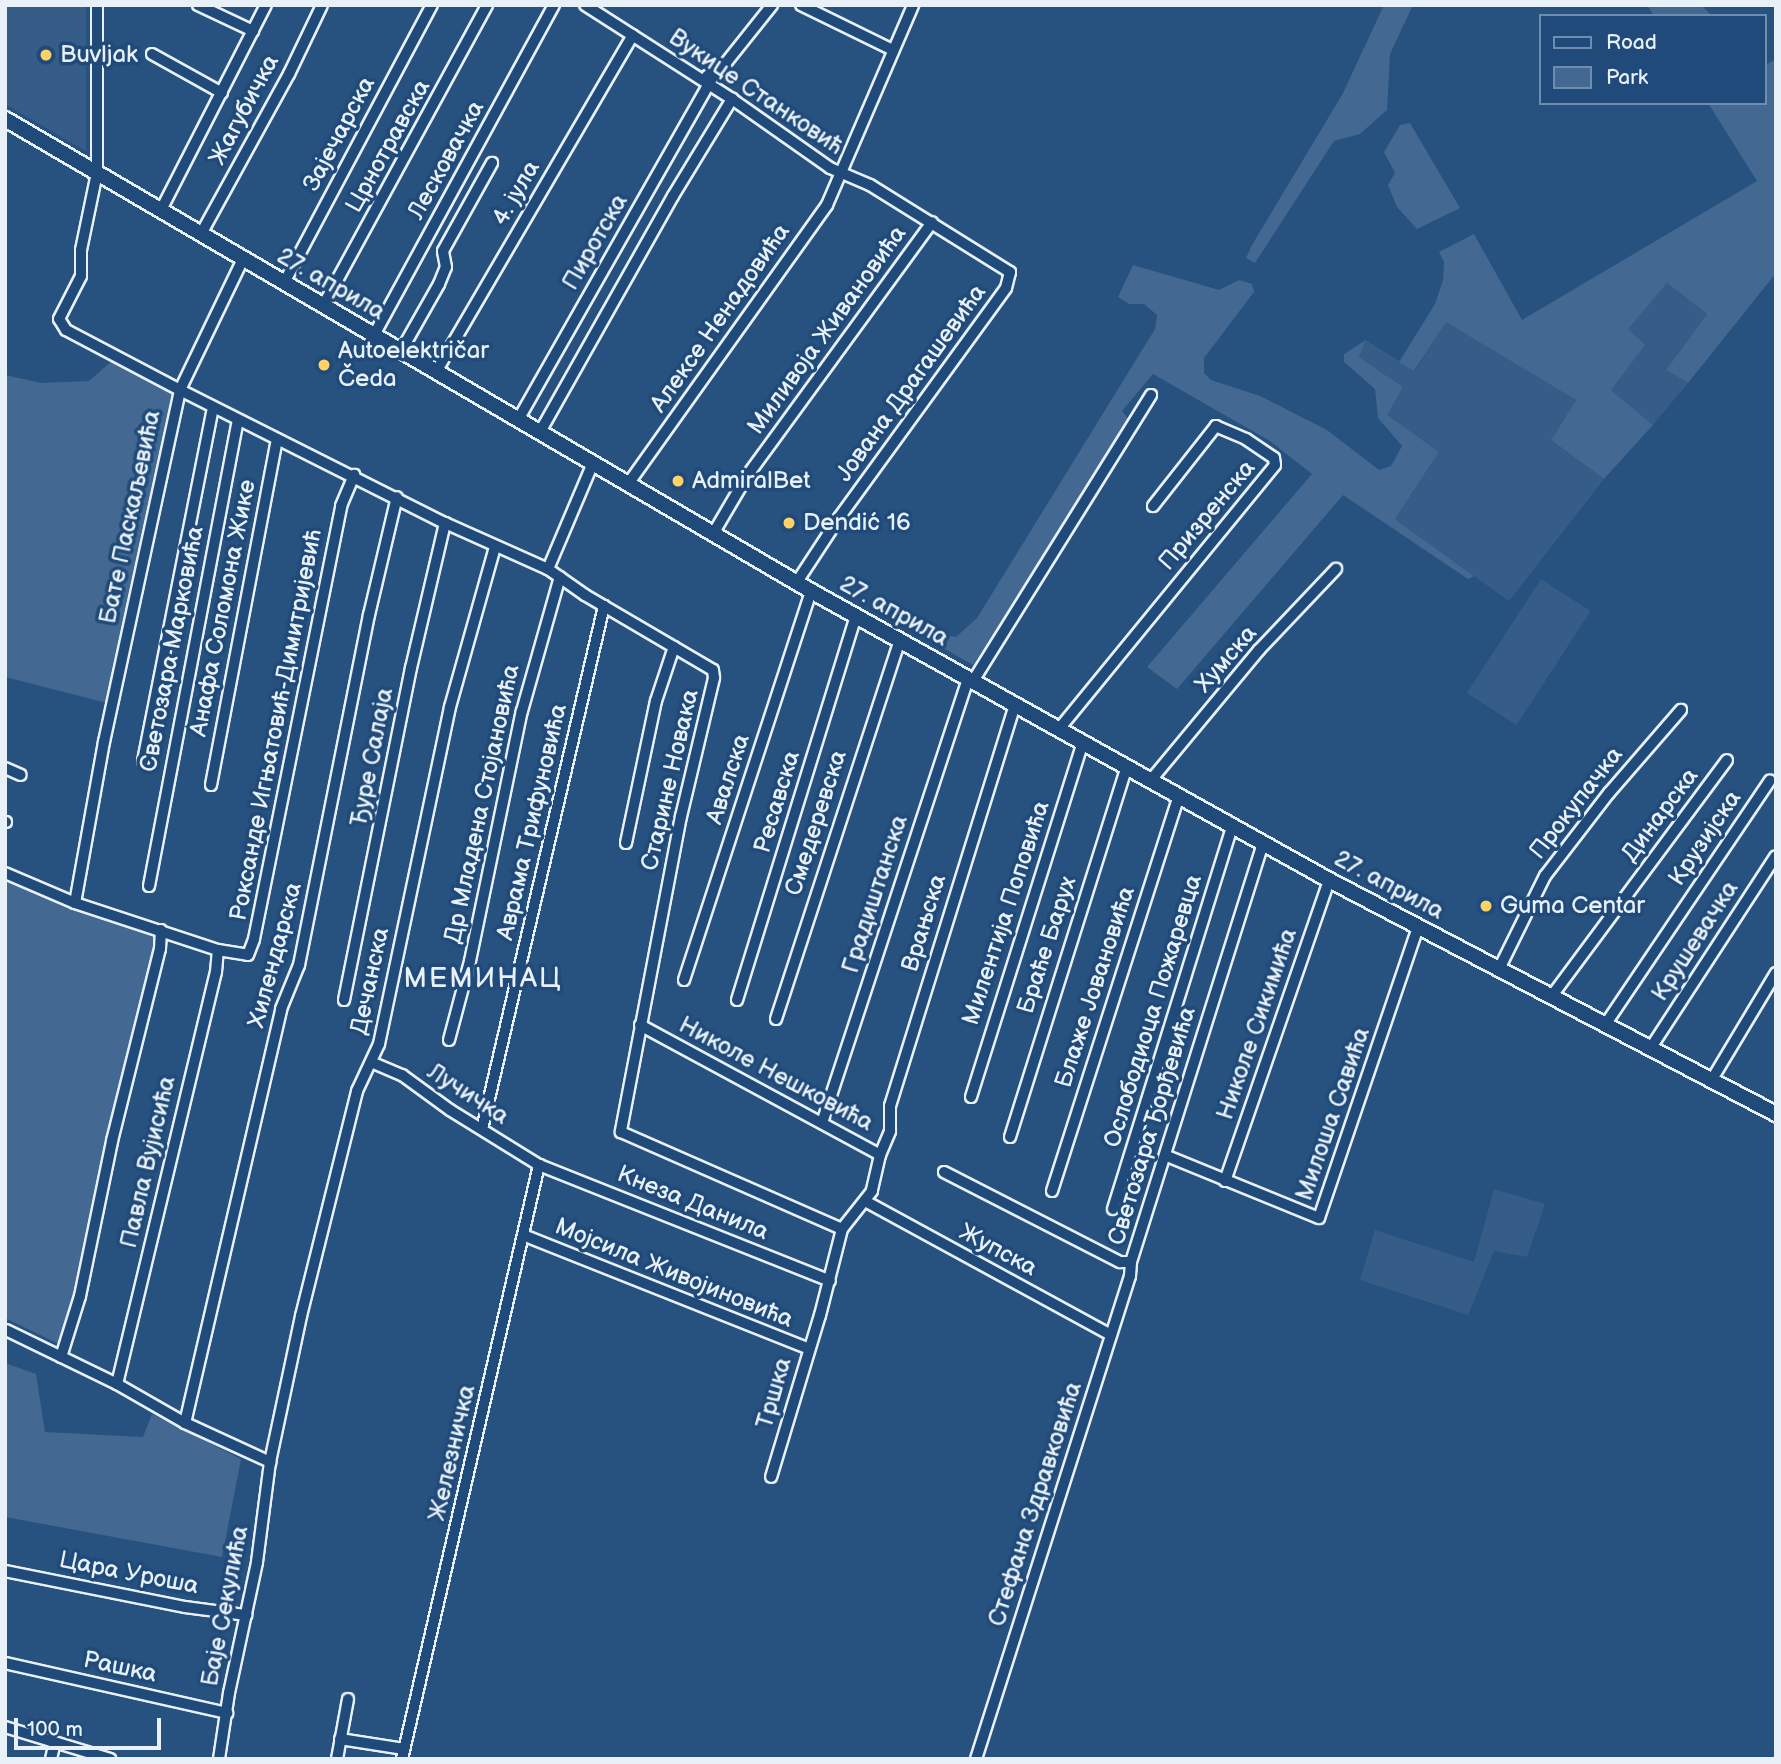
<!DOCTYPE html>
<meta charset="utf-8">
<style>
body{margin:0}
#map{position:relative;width:1781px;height:1764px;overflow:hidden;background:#27517f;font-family:"Balsamiq Sans",sans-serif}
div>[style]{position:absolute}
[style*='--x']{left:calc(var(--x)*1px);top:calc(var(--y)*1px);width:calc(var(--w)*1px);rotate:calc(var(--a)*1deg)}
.built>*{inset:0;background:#355d88;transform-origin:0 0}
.green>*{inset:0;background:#436891}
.roads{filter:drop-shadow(2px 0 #e8f1f8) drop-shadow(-2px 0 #e8f1f8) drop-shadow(0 2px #e8f1f8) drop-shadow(0 -2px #e8f1f8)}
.minor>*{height:10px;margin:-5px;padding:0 5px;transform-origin:5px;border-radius:5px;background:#1f4a7a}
.secondary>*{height:14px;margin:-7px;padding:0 7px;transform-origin:7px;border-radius:7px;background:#1f4a7a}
.dots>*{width:19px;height:19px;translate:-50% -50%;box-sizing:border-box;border:4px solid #1f4a7a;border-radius:50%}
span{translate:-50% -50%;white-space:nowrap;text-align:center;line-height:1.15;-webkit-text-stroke:7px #1f4a7a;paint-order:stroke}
.poi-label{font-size:24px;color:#e8f1f8}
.left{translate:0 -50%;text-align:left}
.street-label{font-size:24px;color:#e8f1f8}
.quarter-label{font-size:28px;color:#e8f1f8;letter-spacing:2px}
.frame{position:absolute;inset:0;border:7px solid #e8f1f8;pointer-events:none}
.legend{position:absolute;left:1539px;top:14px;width:228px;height:91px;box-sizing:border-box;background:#1f4a7a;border:2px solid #6f8dac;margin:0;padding:9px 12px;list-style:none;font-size:21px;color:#e8f1f8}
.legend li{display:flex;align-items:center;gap:14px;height:35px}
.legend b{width:35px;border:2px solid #6f8dac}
.scale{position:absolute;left:14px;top:1718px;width:147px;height:32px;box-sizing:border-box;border:4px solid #e8f1f8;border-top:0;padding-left:9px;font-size:21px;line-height:24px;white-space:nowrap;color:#e8f1f8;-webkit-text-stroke:5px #1f4a7a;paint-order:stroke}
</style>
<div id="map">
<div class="built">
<div style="clip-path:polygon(5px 5px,86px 5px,86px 151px,5px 104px)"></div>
<div style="clip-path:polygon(1667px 283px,1707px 314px,1666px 370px,1688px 383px,1653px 425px,1611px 390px,1644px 345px,1627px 329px)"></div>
<div style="clip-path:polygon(1446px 321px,1576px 400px,1551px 440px,1604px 479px,1509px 601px,1395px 519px,1439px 452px,1386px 415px,1403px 387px,1359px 357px,1366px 340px,1415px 371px)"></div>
<div style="left:1541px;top:579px;width:59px;height:136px;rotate:33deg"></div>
<div style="clip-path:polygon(1494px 1189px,1545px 1204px,1527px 1257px,1494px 1251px,1468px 1315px,1360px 1280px,1375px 1230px,1474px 1262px)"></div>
</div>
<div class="green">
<div style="clip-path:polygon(1384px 5px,1413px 5px,1390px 54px,1387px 110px,1360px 134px,1334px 141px,1255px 263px,1246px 258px,1252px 245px,1342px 95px)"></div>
<div style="clip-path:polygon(1647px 5px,1701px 5px,1712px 16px,1654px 16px)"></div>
<div style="clip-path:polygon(1776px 59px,1776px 273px,1688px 383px,1666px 370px,1707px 314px,1667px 283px,1628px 329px,1645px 345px,1611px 390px,1653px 425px,1604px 479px,1551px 440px,1576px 400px,1446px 322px,1414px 371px,1399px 362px,1435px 304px,1443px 280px,1444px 262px,1439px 252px,1474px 234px,1522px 320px,1757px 181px,1708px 103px,1765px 103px,1765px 65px)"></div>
<div style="clip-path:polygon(1410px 123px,1460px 208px,1417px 229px,1397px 207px,1388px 185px,1395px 173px,1384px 152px,1400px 125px)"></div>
<div style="clip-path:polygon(1133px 265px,1219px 290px,1239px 280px,1252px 284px,1254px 292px,1204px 358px,1204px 373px,1211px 380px,1260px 396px,1327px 430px,1379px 470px,1391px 466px,1402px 446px,1378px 418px,1375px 389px,1344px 362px,1344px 354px,1366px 340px,1359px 357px,1403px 387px,1387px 415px,1439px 452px,1395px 519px,1474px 576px,1468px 579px,1343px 495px,1177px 689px,1147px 667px,1312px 474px,1270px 441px,1153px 374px,1122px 411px,1129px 420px,973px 665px,929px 640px,932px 632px,956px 637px,977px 618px,1155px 329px,1157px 315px,1144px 304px,1129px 304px,1118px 297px)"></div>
<div style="clip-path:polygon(113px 360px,173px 390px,107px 703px,5px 677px,5px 375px,41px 383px,89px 381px)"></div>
<div style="clip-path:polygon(5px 880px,154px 935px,156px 947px,89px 1219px,75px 1294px,59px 1344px,5px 1318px)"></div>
<div style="clip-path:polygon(5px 1363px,36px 1374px,45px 1432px,143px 1437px,152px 1414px,241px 1459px,222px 1557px,5px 1517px)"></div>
</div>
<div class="roads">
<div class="minor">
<div style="--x:198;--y:5;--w:61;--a:25.3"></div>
<div style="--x:585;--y:5;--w:174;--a:32.6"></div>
<div style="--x:732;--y:99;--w:120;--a:35.1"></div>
<div style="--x:830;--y:168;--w:43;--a:23"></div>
<div style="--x:870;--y:185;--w:165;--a:31.9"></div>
<div style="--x:1010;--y:272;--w:16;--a:104"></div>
<div style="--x:1006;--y:288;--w:284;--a:126"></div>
<div style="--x:839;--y:518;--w:77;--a:123.3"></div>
<div style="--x:801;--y:5;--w:102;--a:26.1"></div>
<div style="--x:152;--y:54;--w:80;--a:29.1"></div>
<div style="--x:707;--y:76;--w:16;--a:-27"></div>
<div style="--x:721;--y:69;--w:82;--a:-51.4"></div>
<div style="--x:161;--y:210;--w:230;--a:-62.9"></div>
<div style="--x:201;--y:234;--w:183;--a:-61.2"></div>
<div style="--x:289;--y:74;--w:76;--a:-64.4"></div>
<div style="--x:243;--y:259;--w:145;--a:115.7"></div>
<div style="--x:180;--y:390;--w:297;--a:26.7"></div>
<div style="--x:445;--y:523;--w:113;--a:24.1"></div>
<div style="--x:548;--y:569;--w:45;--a:35.1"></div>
<div style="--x:585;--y:595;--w:148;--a:30.4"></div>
<div style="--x:713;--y:670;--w:8;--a:83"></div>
<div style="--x:714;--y:678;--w:142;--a:103.4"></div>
<div style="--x:681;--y:816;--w:322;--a:100.8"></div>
<div style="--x:621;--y:1132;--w:241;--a:23.7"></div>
<div style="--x:284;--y:283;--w:315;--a:-62"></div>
<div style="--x:323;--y:306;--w:343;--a:-61.4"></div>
<div style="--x:374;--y:335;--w:376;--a:-61.4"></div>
<div style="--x:401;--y:351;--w:77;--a:-60.4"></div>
<div style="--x:439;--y:284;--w:18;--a:-68"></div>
<div style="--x:446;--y:267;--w:16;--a:-101"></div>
<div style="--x:443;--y:251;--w:101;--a:-60.9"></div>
<div style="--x:436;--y:372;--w:390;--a:-59.7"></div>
<div style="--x:518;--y:420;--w:397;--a:-60.4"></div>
<div style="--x:540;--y:432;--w:271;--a:-60.6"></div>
<div style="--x:673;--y:196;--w:114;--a:-58.7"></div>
<div style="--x:628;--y:484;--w:343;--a:-54.5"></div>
<div style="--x:827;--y:205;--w:218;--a:-66.7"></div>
<div style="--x:713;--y:534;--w:67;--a:-59.6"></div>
<div style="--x:747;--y:476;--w:314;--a:-53.9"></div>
<div style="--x:548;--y:569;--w:115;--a:-67"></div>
<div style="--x:973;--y:681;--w:337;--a:-58.1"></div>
<div style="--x:1059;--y:729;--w:341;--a:-50.7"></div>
<div style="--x:1275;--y:465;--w:7;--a:-98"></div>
<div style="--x:1274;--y:458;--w:34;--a:-146"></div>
<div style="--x:1246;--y:439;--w:33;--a:-157"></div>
<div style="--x:1216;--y:426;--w:102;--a:128.2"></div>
<div style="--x:143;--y:761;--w:360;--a:-78.8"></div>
<div style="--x:5;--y:768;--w:17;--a:24"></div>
<div style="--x:1151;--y:780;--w:169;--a:-50.3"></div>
<div style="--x:1259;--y:650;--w:112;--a:-46.5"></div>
<div style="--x:211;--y:785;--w:352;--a:-79.2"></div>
<div style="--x:5;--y:822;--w:1;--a:0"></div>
<div style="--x:626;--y:843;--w:145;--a:-78.1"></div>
<div style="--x:656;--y:701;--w:57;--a:-71.6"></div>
<div style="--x:5;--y:873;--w:76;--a:23.2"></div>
<div style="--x:75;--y:903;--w:151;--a:18.2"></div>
<div style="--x:218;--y:950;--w:30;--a:9"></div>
<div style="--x:248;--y:955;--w:17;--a:-69"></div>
<div style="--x:254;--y:939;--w:442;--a:-78.6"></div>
<div style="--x:341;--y:506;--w:34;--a:-67"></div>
<div style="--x:149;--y:886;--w:474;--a:-79.2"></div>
<div style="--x:75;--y:903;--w:164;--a:-79.8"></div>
<div style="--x:104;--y:742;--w:360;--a:-77.8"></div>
<div style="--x:180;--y:390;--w:129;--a:-152.2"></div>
<div style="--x:66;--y:330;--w:13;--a:-122"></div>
<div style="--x:59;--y:319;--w:48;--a:-62.9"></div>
<div style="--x:81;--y:276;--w:26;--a:-90"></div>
<div style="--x:81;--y:250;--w:79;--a:-78.3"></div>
<div style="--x:97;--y:173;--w:168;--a:-90"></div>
<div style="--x:1499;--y:969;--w:104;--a:-63.7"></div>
<div style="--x:1545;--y:876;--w:105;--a:-52.4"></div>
<div style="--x:1609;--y:793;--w:110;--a:-49.1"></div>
<div style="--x:684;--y:980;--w:409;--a:-71.9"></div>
<div style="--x:1551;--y:997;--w:295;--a:-53.4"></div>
<div style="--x:344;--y:1000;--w:339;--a:-78.6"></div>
<div style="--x:411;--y:668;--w:149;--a:-76.8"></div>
<div style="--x:737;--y:1000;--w:402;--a:-72.8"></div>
<div style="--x:776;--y:1019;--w:399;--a:-71.9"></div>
<div style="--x:640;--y:1025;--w:273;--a:28.4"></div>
<div style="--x:880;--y:1155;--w:37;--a:103"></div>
<div style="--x:872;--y:1191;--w:48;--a:128.3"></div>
<div style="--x:842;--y:1229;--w:89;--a:104.3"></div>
<div style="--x:820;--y:1315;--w:169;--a:106.8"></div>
<div style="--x:1605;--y:1025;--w:295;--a:-56"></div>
<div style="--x:449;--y:1040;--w:82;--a:-75.1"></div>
<div style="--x:470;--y:961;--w:255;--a:-78.3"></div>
<div style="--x:522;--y:711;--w:139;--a:-74.2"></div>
<div style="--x:1650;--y:1049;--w:230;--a:-56.9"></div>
<div style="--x:371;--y:1062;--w:34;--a:23"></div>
<div style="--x:402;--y:1075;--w:59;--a:36.1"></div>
<div style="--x:450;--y:1110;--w:105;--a:31.7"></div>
<div style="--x:539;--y:1165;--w:313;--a:21.7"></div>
<div style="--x:1711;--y:1081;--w:126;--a:-59"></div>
<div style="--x:971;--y:1097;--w:372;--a:-72.5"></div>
<div style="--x:822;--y:1123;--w:468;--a:-71.8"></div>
<div style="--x:482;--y:1129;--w:537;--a:-76.87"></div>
<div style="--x:1010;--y:1137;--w:388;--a:-72.5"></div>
<div style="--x:880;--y:1155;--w:26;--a:-67"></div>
<div style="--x:890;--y:1131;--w:25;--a:-90"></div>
<div style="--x:890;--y:1106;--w:420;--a:-72.7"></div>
<div style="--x:1167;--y:1156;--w:164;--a:22.2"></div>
<div style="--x:1319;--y:1218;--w:307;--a:-71.2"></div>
<div style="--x:944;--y:1172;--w:198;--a:27.1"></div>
<div style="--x:1120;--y:1262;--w:11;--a:0"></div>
<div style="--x:1131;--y:1262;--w:439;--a:-72.5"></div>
<div style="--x:1225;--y:1181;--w:318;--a:-70.9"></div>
<div style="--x:1052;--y:1191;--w:415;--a:-72.2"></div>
<div style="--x:865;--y:1201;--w:280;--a:28.6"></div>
<div style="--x:1113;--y:1209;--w:401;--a:-72.7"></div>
<div style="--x:523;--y:1235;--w:308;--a:21.7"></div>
<div style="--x:6;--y:1330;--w:123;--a:25.9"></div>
<div style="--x:117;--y:1384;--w:78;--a:29.8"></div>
<div style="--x:185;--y:1423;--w:94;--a:24.6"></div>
<div style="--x:61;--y:1357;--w:64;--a:-72.7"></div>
<div style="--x:80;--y:1296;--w:158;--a:-78.3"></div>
<div style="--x:112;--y:1141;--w:198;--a:-76"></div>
<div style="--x:160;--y:949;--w:19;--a:-87"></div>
<div style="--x:117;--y:1384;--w:424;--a:-76.5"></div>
<div style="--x:216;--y:972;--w:22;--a:-85"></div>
<div style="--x:185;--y:1423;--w:425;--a:-76.9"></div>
<div style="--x:281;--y:1009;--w:48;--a:-67.8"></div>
<div style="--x:299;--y:965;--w:357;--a:-78.7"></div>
<div style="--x:369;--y:615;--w:121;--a:-76.7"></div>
<div style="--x:5;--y:1571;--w:184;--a:11.3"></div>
<div style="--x:185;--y:1607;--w:62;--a:7.5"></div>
<div style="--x:5;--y:1663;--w:228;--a:12.7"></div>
<div style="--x:5;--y:1727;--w:110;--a:16.9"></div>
<div style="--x:340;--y:1739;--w:65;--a:8.9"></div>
<div style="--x:51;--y:1759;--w:17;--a:-77"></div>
<div style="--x:219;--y:1759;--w:67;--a:-81.4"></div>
<div style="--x:229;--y:1693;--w:134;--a:-77.9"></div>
<div style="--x:257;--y:1562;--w:101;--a:-82.6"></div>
<div style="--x:270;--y:1462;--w:149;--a:-78"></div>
<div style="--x:301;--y:1316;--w:232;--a:-76"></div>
<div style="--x:357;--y:1091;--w:52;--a:-64.9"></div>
<div style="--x:379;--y:1044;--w:344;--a:-78.1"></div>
<div style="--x:450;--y:707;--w:166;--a:-74.3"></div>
<div style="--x:337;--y:1759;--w:61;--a:-79.6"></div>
<div style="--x:402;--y:1759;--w:610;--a:-77.01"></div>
<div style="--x:976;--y:1759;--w:507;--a:-72.32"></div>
<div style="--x:1130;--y:1276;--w:14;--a:-86"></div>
</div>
<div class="secondary">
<div style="--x:5;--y:119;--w:934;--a:30.35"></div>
<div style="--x:811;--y:591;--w:593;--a:29.16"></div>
<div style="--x:1329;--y:880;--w:505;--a:27.63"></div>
</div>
</div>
<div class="dots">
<div style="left:46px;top:55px;background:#ffd166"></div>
<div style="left:324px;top:365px;background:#ffd166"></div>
<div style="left:678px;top:481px;background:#ffd166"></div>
<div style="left:789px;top:523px;background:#ffd166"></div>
<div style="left:1486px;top:906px;background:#ffd166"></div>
</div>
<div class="poi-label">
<span class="left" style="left:60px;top:55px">Buvljak</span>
<span class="left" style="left:338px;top:365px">Autoelektričar<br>Čeda</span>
<span class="left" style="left:692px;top:481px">AdmiralBet</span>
<span class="left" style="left:803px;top:523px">Dendić 16</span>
<span class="left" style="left:1500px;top:906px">Guma Centar</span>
</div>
<div class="street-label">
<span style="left:756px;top:92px;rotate:34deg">Вукице Станковић</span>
<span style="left:244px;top:110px;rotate:-62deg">Жагубичка</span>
<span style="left:339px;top:134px;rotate:-62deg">Зајечарска</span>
<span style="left:388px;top:146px;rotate:-61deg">Црнотравска</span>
<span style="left:446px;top:160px;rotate:-61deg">Лесковачка</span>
<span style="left:516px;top:193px;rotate:-60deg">4. јула</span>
<span style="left:595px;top:242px;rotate:-60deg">Пиротска</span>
<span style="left:331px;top:284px;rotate:30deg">27. априла</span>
<span style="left:720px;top:318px;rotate:-55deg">Алексе Ненадовића</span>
<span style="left:827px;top:330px;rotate:-54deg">Миливоја Живановића</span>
<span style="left:911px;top:383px;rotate:-54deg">Јована Драгашевића</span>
<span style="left:1207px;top:515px;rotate:-50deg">Призренска</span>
<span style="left:130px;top:517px;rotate:-78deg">Бате Паскаљевића</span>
<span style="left:223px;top:608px;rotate:-79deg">Анафа Соломона Жике</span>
<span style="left:894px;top:611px;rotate:29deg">27. априла</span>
<span style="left:172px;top:649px;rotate:-79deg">Светозара Марковића</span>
<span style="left:1226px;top:659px;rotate:-49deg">Хумска</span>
<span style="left:276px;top:725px;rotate:-79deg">Роксанде Игњатовић-Димитријевић</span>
<span style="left:372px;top:757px;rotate:-79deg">Ђуре Салаја</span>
<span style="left:728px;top:779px;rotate:-72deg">Авалска</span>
<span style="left:670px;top:780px;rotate:-77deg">Старине Новака</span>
<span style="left:777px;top:802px;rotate:-73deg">Ресавска</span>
<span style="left:1576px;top:803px;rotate:-52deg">Прокупачка</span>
<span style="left:482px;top:804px;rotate:-78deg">Др Младена Стојановића</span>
<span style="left:1660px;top:815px;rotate:-53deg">Динарска</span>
<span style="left:532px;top:822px;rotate:-77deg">Аврама Трифуновића</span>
<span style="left:816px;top:823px;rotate:-72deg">Смедеревска</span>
<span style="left:1705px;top:838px;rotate:-56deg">Крузијска</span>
<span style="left:1389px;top:885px;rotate:28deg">27. априла</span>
<span style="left:875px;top:894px;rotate:-72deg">Градиштанска</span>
<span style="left:1006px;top:913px;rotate:-72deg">Милентија Поповића</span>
<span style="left:924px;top:923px;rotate:-73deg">Врањска</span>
<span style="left:1695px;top:941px;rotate:-57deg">Крушевачка</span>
<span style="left:1047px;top:945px;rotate:-72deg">Браће Барух</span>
<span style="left:275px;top:955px;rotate:-75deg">Хилендарска</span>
<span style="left:370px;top:981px;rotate:-78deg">Дечанска</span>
<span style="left:1095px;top:987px;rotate:-72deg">Блаже Јовановића</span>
<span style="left:1153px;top:1011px;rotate:-73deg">Ослободиоца Пожаревца</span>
<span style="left:1257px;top:1024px;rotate:-71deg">Николе Сикимића</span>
<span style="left:776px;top:1074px;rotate:28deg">Николе Нешковића</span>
<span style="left:468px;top:1094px;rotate:33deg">Лучичка</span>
<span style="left:1333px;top:1114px;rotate:-71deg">Милоша Савића</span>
<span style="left:1152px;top:1126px;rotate:-73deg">Светозара Ђорђевића</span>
<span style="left:148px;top:1162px;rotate:-77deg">Павла Вујисића</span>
<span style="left:693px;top:1203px;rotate:22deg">Кнеза Данила</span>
<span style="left:998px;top:1250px;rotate:28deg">Жупска</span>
<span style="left:674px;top:1273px;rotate:22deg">Мојсила Живојиновића</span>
<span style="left:774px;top:1393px;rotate:-74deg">Тршка</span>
<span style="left:452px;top:1453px;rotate:-77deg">Железничка</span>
<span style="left:1035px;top:1504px;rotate:-72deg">Стефана Здравковића</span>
<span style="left:129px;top:1573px;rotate:11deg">Цара Уроша</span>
<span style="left:225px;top:1606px;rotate:-79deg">Баје Секулића</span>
<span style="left:120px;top:1667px;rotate:12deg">Рашка</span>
</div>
<div class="quarter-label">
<span style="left:483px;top:979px">МЕМИНАЦ</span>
</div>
<div class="frame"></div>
<ul class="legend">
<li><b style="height:9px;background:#1f4a7a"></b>Road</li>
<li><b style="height:19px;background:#436891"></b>Park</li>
</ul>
<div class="scale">100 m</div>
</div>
